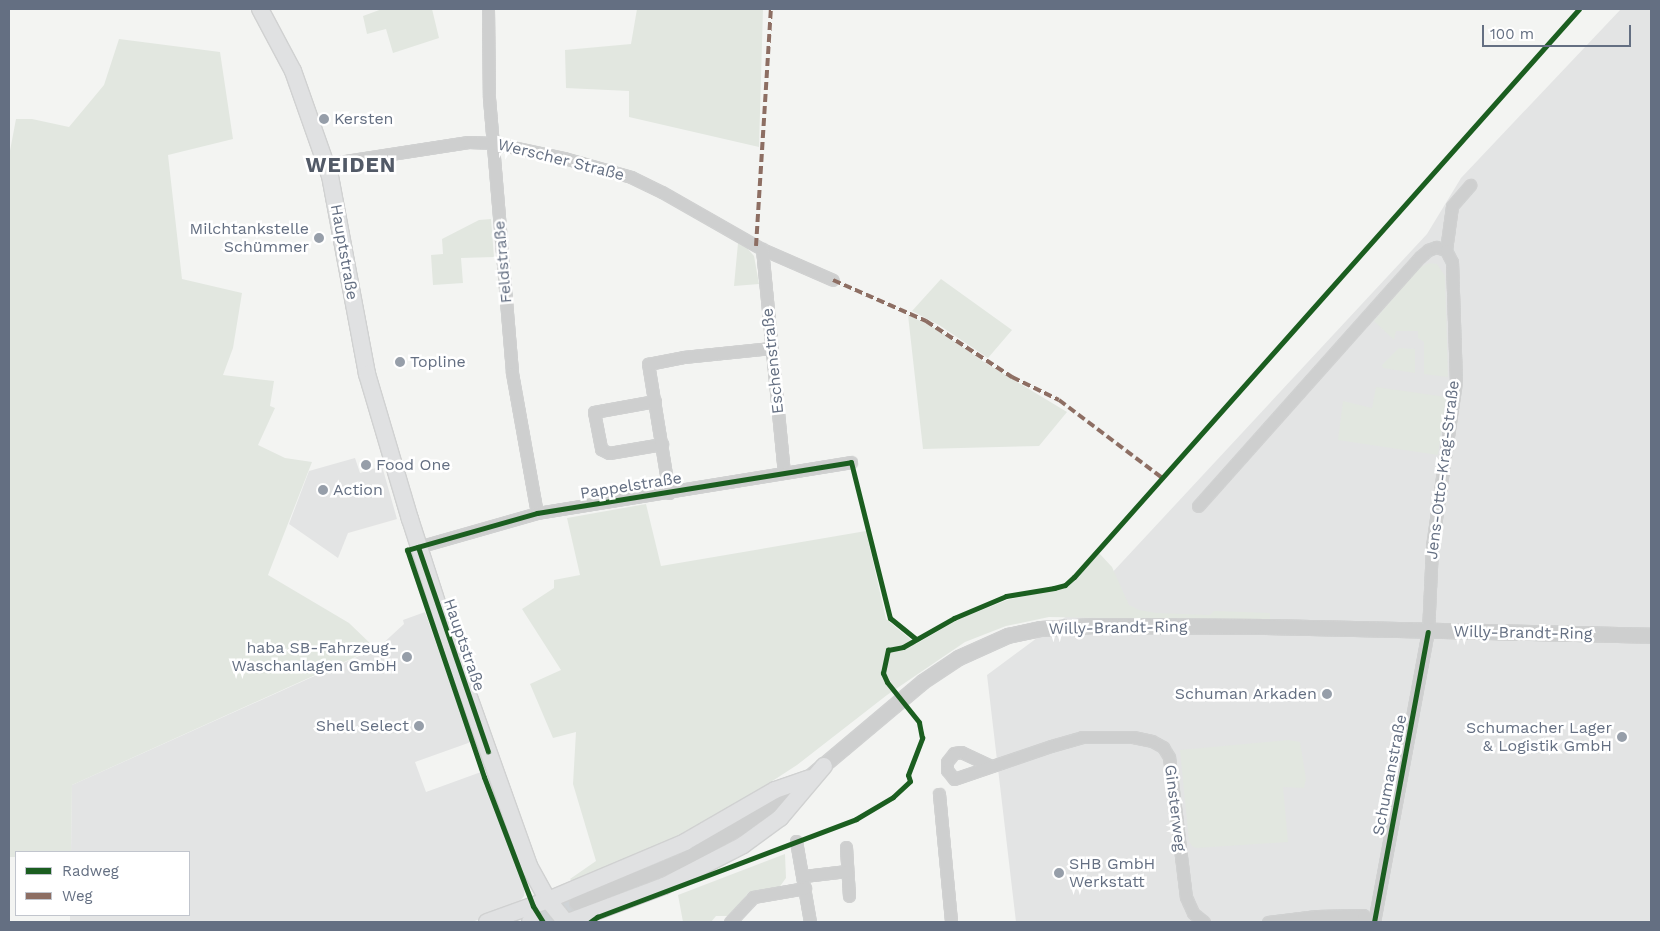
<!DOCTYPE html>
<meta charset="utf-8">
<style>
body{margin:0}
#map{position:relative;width:1660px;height:931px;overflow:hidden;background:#f3f4f2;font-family:"Work Sans",sans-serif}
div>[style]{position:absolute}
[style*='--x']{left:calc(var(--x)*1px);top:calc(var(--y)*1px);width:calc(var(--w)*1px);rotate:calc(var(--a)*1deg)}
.built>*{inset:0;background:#e3e4e4}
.green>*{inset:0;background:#e2e7e0}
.secondary-tunnel>*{height:16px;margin-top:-8px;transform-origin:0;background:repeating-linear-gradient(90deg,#cfd3d6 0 16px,transparent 0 24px)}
.roads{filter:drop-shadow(1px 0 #d0d1d1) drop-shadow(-1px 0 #d0d1d1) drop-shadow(0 1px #d0d1d1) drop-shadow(0 -1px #d0d1d1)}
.minor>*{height:11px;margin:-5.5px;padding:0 5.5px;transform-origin:5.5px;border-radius:5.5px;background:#cecfcf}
.tertiary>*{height:14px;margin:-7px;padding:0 7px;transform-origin:7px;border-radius:7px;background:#cecfcf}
.secondary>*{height:16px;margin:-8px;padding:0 8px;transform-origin:8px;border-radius:8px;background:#e0e1e2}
.quiet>*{height:4px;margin-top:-2px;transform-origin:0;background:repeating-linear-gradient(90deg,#8d6e63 0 8px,transparent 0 12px)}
.cycleway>*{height:5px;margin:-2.5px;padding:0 2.5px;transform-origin:2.5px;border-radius:2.5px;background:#1b5e20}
.dots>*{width:14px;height:14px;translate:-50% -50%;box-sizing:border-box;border:2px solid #fff;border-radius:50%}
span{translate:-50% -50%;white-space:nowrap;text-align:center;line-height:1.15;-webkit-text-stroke:5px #fff;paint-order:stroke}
.poi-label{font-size:16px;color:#646f82}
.left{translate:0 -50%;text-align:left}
.right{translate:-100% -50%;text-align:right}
.street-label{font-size:16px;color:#646f82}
.district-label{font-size:21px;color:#525a67;font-weight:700;letter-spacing:1px}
.frame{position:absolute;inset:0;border:10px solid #646f82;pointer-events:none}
.legend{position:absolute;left:15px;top:851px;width:175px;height:65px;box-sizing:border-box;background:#fff;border:1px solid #c1c5cd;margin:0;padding:6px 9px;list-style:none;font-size:15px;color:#646f82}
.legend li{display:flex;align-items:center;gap:10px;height:25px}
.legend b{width:25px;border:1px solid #c1c5cd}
.scale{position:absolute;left:1482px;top:25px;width:149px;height:22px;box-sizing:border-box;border:2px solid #646f82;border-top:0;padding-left:6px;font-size:15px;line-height:18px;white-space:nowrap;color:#646f82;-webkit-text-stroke:4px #fff;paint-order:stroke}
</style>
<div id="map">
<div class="built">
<div style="clip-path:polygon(1621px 9px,1651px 9px,1651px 922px,1016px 922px,987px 675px,1083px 604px,1427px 234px,1461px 178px)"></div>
<div style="clip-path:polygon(355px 458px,360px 473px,382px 466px,397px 519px,348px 533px,338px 558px,289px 524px,309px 471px)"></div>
<div style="clip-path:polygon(425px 612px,471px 742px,415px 762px,426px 792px,481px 772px,525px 888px,524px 896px,517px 905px,472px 922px,70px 922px,70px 915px,189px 915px,189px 852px,71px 852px,72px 785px,379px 647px,404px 624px,403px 620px)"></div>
</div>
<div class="green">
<div style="clip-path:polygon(382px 9px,432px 9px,439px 38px,393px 53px,386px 29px,367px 34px,363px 16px)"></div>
<div style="clip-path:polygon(637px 9px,763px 9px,759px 147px,629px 117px,629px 91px,566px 88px,565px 50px,631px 44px)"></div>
<div style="clip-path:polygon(119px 39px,220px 52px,233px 139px,168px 155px,182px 279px,242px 293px,233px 348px,223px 375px,274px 381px,270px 406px,275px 408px,258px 445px,285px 458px,312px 462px,268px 575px,349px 623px,375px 648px,72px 785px,71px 852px,16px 852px,16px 857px,9px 857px,9px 156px,16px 119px,32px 119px,69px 127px,104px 85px)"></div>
<div style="clip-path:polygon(491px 219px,494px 257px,461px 258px,463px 283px,433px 285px,431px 255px,443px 254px,442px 239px,479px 220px)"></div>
<div style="clip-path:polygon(738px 243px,747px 248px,754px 256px,759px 284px,734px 286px)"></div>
<div style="clip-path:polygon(1429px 263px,1437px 264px,1445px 276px,1448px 377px,1424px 374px,1424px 342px,1418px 338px,1418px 331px,1396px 331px,1394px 340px,1374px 321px,1419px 268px)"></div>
<div style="clip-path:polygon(941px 279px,1012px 330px,988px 358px,939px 325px,912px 311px)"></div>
<div style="clip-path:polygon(908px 315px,937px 329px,984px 362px,1067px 412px,1039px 446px,923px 449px)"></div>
<div style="clip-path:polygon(1399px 348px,1415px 349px,1415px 373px,1383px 368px,1382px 365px)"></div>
<div style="clip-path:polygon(1376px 387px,1446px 397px,1438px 455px,1338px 440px,1343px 401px,1372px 408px)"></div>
<div style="clip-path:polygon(646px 504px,661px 566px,866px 531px,886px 619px,916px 644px,959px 619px,1007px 600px,1069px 586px,1099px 553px,1112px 567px,1129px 605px,1139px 610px,1156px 613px,1210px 615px,1214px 611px,1270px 613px,1270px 621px,1049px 617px,1006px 626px,965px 642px,887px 695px,797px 765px,694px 832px,573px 882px,570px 879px,596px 861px,573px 784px,576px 732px,553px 738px,530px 684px,561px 670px,522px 609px,554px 588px,554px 580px,580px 575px,567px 518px)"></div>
<div style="clip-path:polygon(1288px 740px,1300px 742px,1306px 779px,1304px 788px,1283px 787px,1288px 842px,1196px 848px,1192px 846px,1189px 841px,1180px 750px)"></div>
<div style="clip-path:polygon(785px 854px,786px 878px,778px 889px,749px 892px,730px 916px,716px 916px,711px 922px,683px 922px,678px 895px)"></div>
</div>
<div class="secondary-tunnel">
<div style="--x:536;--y:920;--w:44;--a:-22.5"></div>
</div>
<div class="roads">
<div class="minor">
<div style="--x:488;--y:9;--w:89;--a:89.4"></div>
<div style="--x:489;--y:98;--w:276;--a:85.2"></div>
<div style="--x:512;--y:373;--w:142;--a:79.9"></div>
<div style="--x:326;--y:164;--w:144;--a:-8.8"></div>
<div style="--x:468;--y:142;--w:25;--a:2"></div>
<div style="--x:493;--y:143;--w:73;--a:11.9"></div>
<div style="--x:564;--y:158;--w:70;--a:15.8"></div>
<div style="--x:631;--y:177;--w:34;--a:26"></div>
<div style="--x:662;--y:192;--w:115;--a:29.7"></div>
<div style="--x:762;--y:249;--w:77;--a:23.6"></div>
<div style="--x:762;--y:249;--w:225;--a:84.4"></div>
<div style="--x:655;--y:401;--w:62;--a:169.8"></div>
<div style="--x:594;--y:412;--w:38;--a:79"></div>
<div style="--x:601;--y:449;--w:9;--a:27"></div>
<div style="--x:609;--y:453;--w:54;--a:-9.6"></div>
<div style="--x:669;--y:493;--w:131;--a:-99.2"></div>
<div style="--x:648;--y:364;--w:37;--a:-11"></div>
<div style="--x:684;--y:357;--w:87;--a:-5.9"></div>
<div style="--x:1198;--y:506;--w:334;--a:-48.3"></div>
<div style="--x:1420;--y:257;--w:11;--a:-41"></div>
<div style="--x:1428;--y:250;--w:9;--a:-21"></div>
<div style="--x:1436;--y:247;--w:10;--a:17"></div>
<div style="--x:1446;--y:250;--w:44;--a:-82.2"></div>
<div style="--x:1452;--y:206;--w:28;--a:-49"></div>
<div style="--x:418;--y:547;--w:124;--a:-15.9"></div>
<div style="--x:537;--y:513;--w:318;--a:-9.2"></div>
<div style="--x:991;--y:766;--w:33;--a:-155"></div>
<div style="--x:961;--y:752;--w:7;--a:172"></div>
<div style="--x:954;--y:753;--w:11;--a:128"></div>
<div style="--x:947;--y:762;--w:8;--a:90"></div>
<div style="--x:947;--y:770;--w:11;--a:52"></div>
<div style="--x:954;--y:779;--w:102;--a:-18.8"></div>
<div style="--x:1051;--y:746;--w:32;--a:-16"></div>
<div style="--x:1082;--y:737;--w:51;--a:0"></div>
<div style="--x:1133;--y:737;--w:19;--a:12"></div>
<div style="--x:1152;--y:741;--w:13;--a:29"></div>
<div style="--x:1163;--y:747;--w:12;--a:59"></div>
<div style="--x:1169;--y:757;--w:141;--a:83.1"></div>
<div style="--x:1186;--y:897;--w:17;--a:66"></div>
<div style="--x:1193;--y:913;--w:14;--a:39"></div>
<div style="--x:939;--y:794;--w:129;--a:84.6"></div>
<div style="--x:796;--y:841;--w:82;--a:80.2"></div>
<div style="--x:846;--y:847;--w:49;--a:86.5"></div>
<div style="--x:804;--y:876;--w:43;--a:-6.6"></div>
<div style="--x:730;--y:922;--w:34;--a:-47"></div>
<div style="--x:753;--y:897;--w:53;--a:-9.8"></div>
<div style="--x:1268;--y:922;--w:49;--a:-7"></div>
<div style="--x:1317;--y:916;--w:46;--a:-1.2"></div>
<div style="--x:1363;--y:915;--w:11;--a:41"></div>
<div style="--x:1374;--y:922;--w:295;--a:-79.5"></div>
<div style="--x:1428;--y:632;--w:86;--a:-87.3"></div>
<div style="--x:1432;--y:546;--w:166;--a:-81.7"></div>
<div style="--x:1456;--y:382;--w:120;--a:-91.9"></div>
<div style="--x:1452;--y:262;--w:13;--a:-117"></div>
</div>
<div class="tertiary">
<div style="--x:577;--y:903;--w:113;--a:-21.8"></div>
<div style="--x:682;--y:861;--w:67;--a:-29.6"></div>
<div style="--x:740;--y:828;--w:85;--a:-35.9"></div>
<div style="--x:809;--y:778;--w:149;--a:-40.1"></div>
<div style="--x:923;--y:682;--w:43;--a:-33.7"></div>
<div style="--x:959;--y:658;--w:54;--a:-24.2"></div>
<div style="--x:1008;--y:636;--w:34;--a:-12"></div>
<div style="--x:1041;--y:629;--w:53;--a:-3.2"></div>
<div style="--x:1094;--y:626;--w:172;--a:0.3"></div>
<div style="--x:1266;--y:627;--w:385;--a:1.3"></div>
</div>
<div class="secondary">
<div style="--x:260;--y:9;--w:70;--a:62"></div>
<div style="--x:293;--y:71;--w:111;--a:70.6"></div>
<div style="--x:330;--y:176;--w:201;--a:79.4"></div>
<div style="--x:367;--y:374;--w:151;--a:73.5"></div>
<div style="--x:410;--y:519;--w:143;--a:72.1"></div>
<div style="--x:454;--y:655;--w:224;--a:70.4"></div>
<div style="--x:529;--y:866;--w:39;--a:61"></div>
<div style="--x:548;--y:900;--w:28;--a:51"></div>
<div style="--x:487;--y:922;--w:65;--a:-19.8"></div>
<div style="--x:548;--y:900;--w:149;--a:-22.9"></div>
<div style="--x:685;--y:842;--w:104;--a:-30"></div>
<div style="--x:775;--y:790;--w:36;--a:-19"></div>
<div style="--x:530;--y:922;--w:6;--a:-18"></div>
<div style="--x:568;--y:922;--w:103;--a:-20.6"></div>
<div style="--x:664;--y:886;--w:89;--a:-27.4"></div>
<div style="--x:743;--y:845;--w:46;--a:-36.1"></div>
<div style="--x:780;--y:818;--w:68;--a:-49.8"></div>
</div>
</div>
<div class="quiet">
<div style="--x:756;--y:246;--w:237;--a:-86.4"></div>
<div style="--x:833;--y:280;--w:102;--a:23.8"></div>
<div style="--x:926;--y:321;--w:103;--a:33.1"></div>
<div style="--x:1012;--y:377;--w:52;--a:26.1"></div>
<div style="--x:1059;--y:400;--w:128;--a:37"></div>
</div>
<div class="cycleway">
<div style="--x:418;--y:547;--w:216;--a:71.1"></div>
<div style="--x:543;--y:922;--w:19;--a:-122"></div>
<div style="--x:533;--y:906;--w:138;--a:-110.8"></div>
<div style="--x:484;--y:777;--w:240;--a:-108.7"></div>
<div style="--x:407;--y:550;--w:135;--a:-15.9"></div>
<div style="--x:537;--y:513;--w:318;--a:-9.2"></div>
<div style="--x:851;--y:462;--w:161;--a:76"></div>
<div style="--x:890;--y:618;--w:33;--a:39"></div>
<div style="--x:590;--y:922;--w:9;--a:-36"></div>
<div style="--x:597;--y:917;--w:277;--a:-20.7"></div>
<div style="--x:856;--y:819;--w:43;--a:-30.7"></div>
<div style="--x:893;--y:797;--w:23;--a:-43"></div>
<div style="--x:910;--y:781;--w:6;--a:-108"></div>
<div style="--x:908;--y:775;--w:40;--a:-69"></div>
<div style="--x:922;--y:738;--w:16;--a:-101"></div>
<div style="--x:919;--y:722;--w:51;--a:-128.7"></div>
<div style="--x:887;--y:682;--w:10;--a:-114"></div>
<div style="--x:883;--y:673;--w:24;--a:-78"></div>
<div style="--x:888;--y:650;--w:15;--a:-11"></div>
<div style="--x:903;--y:647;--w:59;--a:-29.6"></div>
<div style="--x:954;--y:618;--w:56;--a:-22.9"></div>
<div style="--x:1006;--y:596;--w:49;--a:-9.5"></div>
<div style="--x:1054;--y:588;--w:11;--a:-15"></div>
<div style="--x:1065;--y:585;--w:12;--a:-42"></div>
<div style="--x:1074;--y:577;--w:760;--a:-48.36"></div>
<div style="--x:1374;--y:922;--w:295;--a:-79.5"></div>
</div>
<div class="dots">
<div style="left:324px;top:119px;background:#969ea9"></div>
<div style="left:319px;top:238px;background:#969ea9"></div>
<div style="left:400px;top:362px;background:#969ea9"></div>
<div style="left:366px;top:465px;background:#969ea9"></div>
<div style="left:323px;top:490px;background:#969ea9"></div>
<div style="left:407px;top:657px;background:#969ea9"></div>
<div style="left:1327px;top:694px;background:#969ea9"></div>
<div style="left:419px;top:726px;background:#969ea9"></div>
<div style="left:1622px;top:737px;background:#969ea9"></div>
<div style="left:1059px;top:873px;background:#969ea9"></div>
</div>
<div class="poi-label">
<span class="left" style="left:334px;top:119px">Kersten</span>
<span class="right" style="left:309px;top:238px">Milchtankstelle<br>Schümmer</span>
<span class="left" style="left:410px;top:362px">Topline</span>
<span class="left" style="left:376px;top:465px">Food One</span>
<span class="left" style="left:333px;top:490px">Action</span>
<span class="right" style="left:397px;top:657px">haba SB-Fahrzeug-<br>Waschanlagen GmbH</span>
<span class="right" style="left:1317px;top:694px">Schuman Arkaden</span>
<span class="right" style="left:409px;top:726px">Shell Select</span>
<span class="right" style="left:1612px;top:737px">Schumacher Lager<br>&amp; Logistik GmbH</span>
<span class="left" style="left:1069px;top:873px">SHB GmbH<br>Werkstatt</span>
</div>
<div class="street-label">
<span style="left:561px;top:160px;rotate:14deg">Werscher Straße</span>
<span style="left:344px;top:252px;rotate:80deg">Hauptstraße</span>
<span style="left:503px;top:262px;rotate:-95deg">Feldstraße</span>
<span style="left:773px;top:361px;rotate:-96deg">Eschenstraße</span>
<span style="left:1443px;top:470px;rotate:-83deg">Jens-Otto-Krag-Straße</span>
<span style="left:631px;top:486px;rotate:-9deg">Pappelstraße</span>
<span style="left:1118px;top:628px;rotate:-1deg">Willy-Brandt-Ring</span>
<span style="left:1523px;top:633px;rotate:1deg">Willy-Brandt-Ring</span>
<span style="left:464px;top:645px;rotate:71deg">Hauptstraße</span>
<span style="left:1390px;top:775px;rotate:-79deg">Schumanstraße</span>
<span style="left:1175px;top:808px;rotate:83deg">Ginsterweg</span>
</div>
<div class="district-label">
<span style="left:351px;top:165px">WEIDEN</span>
</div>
<div class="frame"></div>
<ul class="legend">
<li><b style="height:6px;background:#1b5e20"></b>Radweg</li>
<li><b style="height:6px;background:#8d6e63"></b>Weg</li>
</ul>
<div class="scale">100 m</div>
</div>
